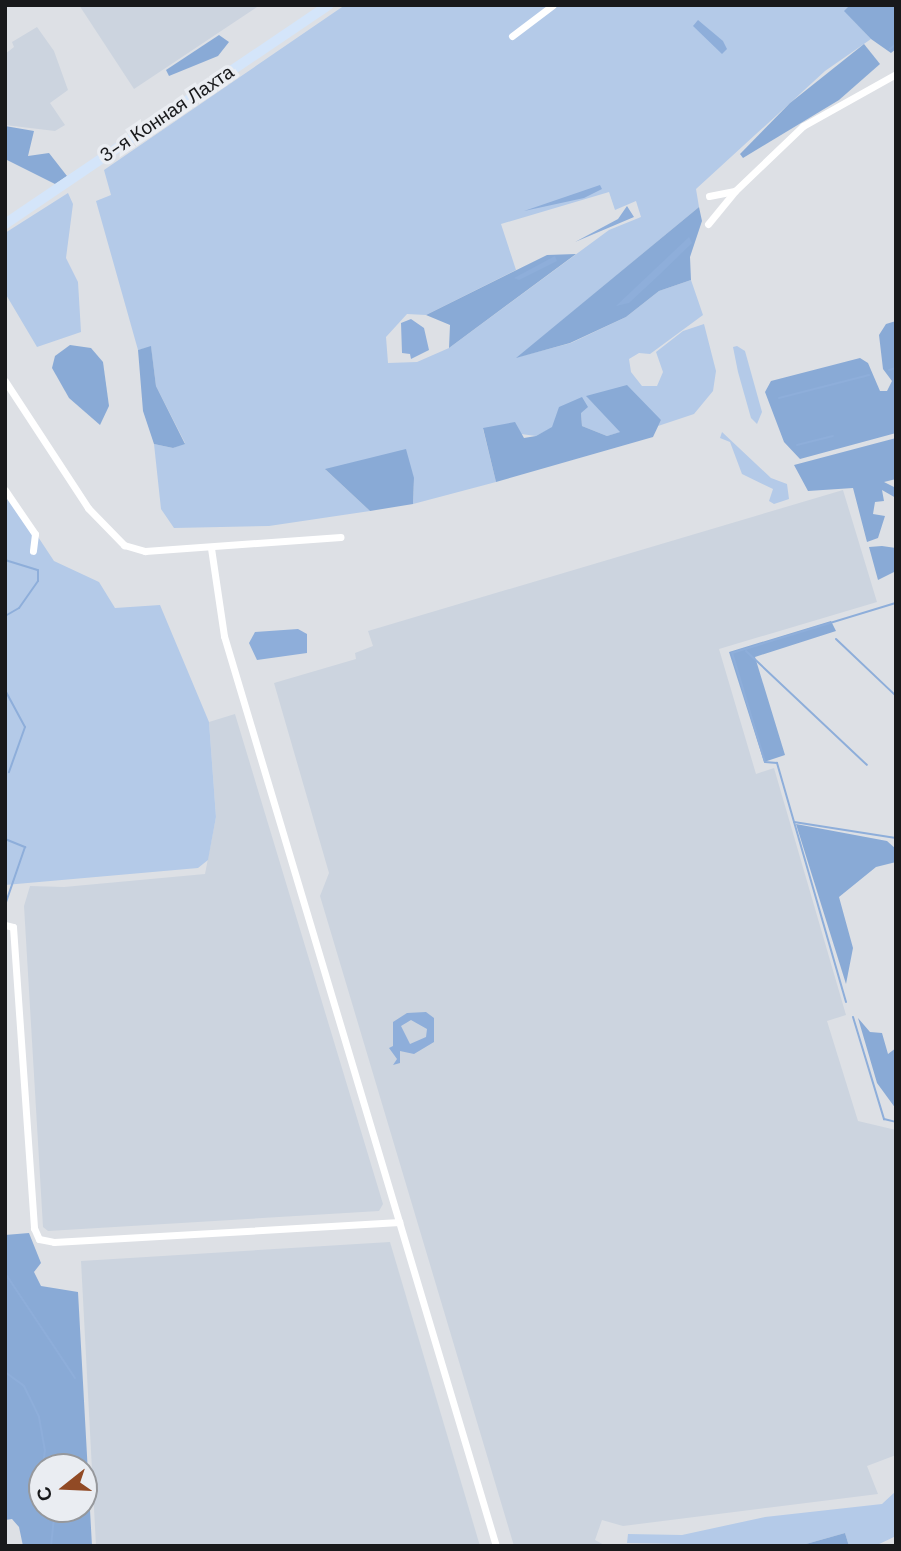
<!DOCTYPE html>
<meta charset="utf-8">
<style>
body{margin:0}
#map{position:relative;width:901px;height:1551px;overflow:hidden;background:#dde0e5;font-family:"DM Sans",sans-serif}
div>[style]{position:absolute}
[style*='--x']{left:calc(var(--x)*1px);top:calc(var(--y)*1px);width:calc(var(--w)*1px);rotate:calc(var(--a)*1deg)}
.built>*{inset:0;background:#ccd4df}
.green>*{inset:0;background:#b4cae8}
.forest>*{inset:0;background:#89aad6}
.water>*{inset:0;background:#8eaeda}
.stream>*{height:2px;margin:-1px;padding:0 1px;transform-origin:1px;border-radius:1px;background:#8eaeda}
.minor>*{height:7px;margin:-3.5px;padding:0 3.5px;transform-origin:3.5px;border-radius:3.5px;background:#fff}
.secondary>*{height:10px;margin:-5px;padding:0 5px;transform-origin:5px;border-radius:5px;background:#d4e5fa}
span{translate:-50% -50%;white-space:nowrap;text-align:center;line-height:1.15;-webkit-text-stroke:7px #eaedf2;paint-order:stroke}
.street-label{font-size:19px;color:#18191b}
.frame{position:absolute;inset:0;border:7px solid #18191b;pointer-events:none}
.north{position:absolute;left:28px;top:1453px;width:70px;height:70px;box-sizing:border-box;background:#eaedf2;border:2px solid #96989c;border-radius:50%;rotate:252deg;font-size:19px;font-weight:700;line-height:28px;text-align:center;color:#18191b}
.north::after{content:'';display:block;margin:auto;width:24px;height:32px;background:#914a25;clip-path:polygon(50% 0,100% 100%,50% 72%,0 100%)}
</style>
<div id="map">
<div class="built">
<div style="clip-path:polygon(79px 5px,260px 5px,134px 89px)"></div>
<div style="clip-path:polygon(37px 27px,54px 51px,68px 90px,50px 103px,65px 125px,55px 131px,5px 125px,5px 54px,14px 47px,12px 42px)"></div>
<div style="clip-path:polygon(843px 490px,877px 602px,719px 649px,756px 774px,774px 768px,846px 1015px,827px 1021px,858px 1121px,896px 1130px,896px 1455px,867px 1466px,878px 1494px,623px 1526px,602px 1520px,595px 1540px,606px 1546px,514px 1546px,320px 896px,329px 873px,274px 683px,356px 659px,355px 653px,373px 646px,368px 631px)"></div>
<div style="clip-path:polygon(235px 714px,383px 1204px,379px 1211px,48px 1231px,43px 1227px,24px 906px,30px 886px,64px 887px,205px 874px,216px 817px,209px 722px)"></div>
<div style="clip-path:polygon(390px 1242px,480px 1546px,96px 1546px,81px 1261px)"></div>
</div>
<div class="green">
<div style="clip-path:polygon(evenodd,345px 5px,850px 5px,845px 11px,871px 39px,825px 71px,696px 189px,699px 207px,518px 357px,571px 343px,626px 317px,659px 291px,691px 280px,703px 315px,650px 354px,639px 353px,629px 359px,631px 372px,642px 386px,657px 386px,663px 372px,656px 352px,683px 331px,704px 324px,716px 371px,713px 391px,694px 414px,658px 426px,661px 420px,587px 397px,621px 432px,607px 436px,582px 426px,581px 413px,536px 436px,483px 429px,496px 482px,413px 504px,414px 478px,326px 470px,370px 511px,269px 526px,174px 528px,161px 509px,154px 444px,173px 448px,185px 443px,156px 386px,151px 347px,138px 350px,96px 201px,111px 195px,104px 170px,345px 5px,609px 192px,615px 210px,636px 201px,641px 217px,609px 230px,449px 348px,417px 362px,388px 363px,386px 337px,407px 314px,426px 315px,516px 270px,501px 224px,609px 192px)"></div>
<div style="clip-path:polygon(68px 193px,73px 204px,66px 258px,78px 282px,81px 332px,37px 347px,5px 293px,5px 233px)"></div>
<div style="clip-path:polygon(737px 346px,745px 351px,762px 412px,757px 424px,751px 418px,738px 372px,733px 347px)"></div>
<div style="clip-path:polygon(722px 432px,771px 478px,787px 484px,789px 499px,774px 504px,769px 501px,773px 489px,742px 474px,730px 442px,720px 438px)"></div>
<div style="clip-path:polygon(5px 487px,54px 561px,99px 582px,115px 608px,160px 605px,209px 722px,216px 817px,208px 860px,198px 868px,5px 885px)"></div>
<div style="clip-path:polygon(896px 1491px,896px 1536px,875px 1546px,849px 1546px,845px 1533px,799px 1546px,627px 1543px,628px 1534px,682px 1535px,765px 1517px,882px 1504px)"></div>
</div>
<div class="forest">
<div style="clip-path:polygon(850px 5px,896px 5px,896px 49px,891px 53px,871px 39px,844px 11px)"></div>
<div style="clip-path:polygon(219px 35px,229px 42px,218px 56px,169px 76px,166px 70px)"></div>
<div style="clip-path:polygon(864px 44px,880px 64px,839px 100px,743px 158px,740px 154px,790px 103px)"></div>
<div style="clip-path:polygon(5px 126px,34px 131px,28px 156px,49px 153px,67px 176px,55px 184px,5px 159px)"></div>
<div style="clip-path:polygon(699px 207px,702px 221px,690px 257px,691px 280px,659px 291px,626px 317px,570px 343px,516px 358px)"></div>
<div style="clip-path:polygon(576px 254px,449px 348px,450px 325px,426px 315px,547px 255px)"></div>
<div style="clip-path:polygon(896px 321px,896px 433px,800px 459px,784px 442px,765px 392px,771px 381px,860px 358px,868px 363px,880px 391px,887px 391px,892px 381px,883px 369px,879px 335px,886px 324px)"></div>
<div style="clip-path:polygon(70px 345px,91px 348px,103px 362px,109px 406px,100px 425px,69px 398px,52px 368px,55px 356px)"></div>
<div style="clip-path:polygon(151px 346px,156px 386px,185px 444px,173px 448px,154px 444px,143px 411px,138px 350px)"></div>
<div style="clip-path:polygon(627px 385px,661px 420px,653px 437px,496px 482px,483px 428px,515px 422px,524px 438px,536px 436px,552px 427px,559px 407px,582px 397px,588px 407px,581px 413px,582px 426px,607px 436px,620px 432px,586px 396px)"></div>
<div style="clip-path:polygon(896px 438px,896px 479px,884px 482px,896px 488px,896px 498px,882px 490px,884px 501px,875px 502px,873px 514px,885px 516px,878px 538px,867px 542px,853px 488px,808px 491px,794px 465px)"></div>
<div style="clip-path:polygon(406px 449px,414px 478px,413px 504px,370px 511px,325px 469px)"></div>
<div style="clip-path:polygon(882px 546px,896px 548px,896px 571px,878px 580px,869px 547px)"></div>
<div style="clip-path:polygon(831px 621px,836px 631px,755px 657px,785px 755px,764px 762px,729px 652px)"></div>
<div style="clip-path:polygon(796px 824px,887px 841px,896px 849px,896px 862px,876px 867px,839px 897px,853px 948px,846px 984px)"></div>
<div style="clip-path:polygon(858px 1018px,870px 1032px,882px 1033px,888px 1054px,896px 1048px,896px 1109px,877px 1083px)"></div>
<div style="clip-path:polygon(evenodd,29px 1233px,41px 1263px,34px 1272px,41px 1286px,78px 1292px,92px 1546px,23px 1546px,19px 1527px,12px 1519px,5px 1520px,5px 1235px,29px 1233px,42px 1467px,84px 1467px,84px 1509px,42px 1509px,42px 1467px)"></div>
<div style="clip-path:polygon(845px 1533px,849px 1546px,799px 1546px)"></div>
</div>
<div class="water">
<div style="clip-path:polygon(698px 20px,723px 41px,727px 49px,722px 54px,693px 26px)"></div>
<div style="clip-path:polygon(600px 185px,602px 189px,584px 198px,524px 211px)"></div>
<div style="clip-path:polygon(627px 206px,634px 217px,575px 242px,618px 219px)"></div>
<div style="clip-path:polygon(689px 237px,692px 243px,658px 276px,629px 303px,616px 306px)"></div>
<div style="clip-path:polygon(555px 256px,557px 261px,519px 280px,514px 278px)"></div>
<div style="clip-path:polygon(411px 319px,424px 328px,429px 350px,411px 359px,410px 354px,402px 353px,401px 323px)"></div>
<div style="clip-path:polygon(298px 629px,307px 634px,307px 653px,257px 660px,249px 643px,255px 632px)"></div>
<div style="clip-path:polygon(evenodd,426px 1012px,434px 1018px,434px 1042px,414px 1054px,400px 1051px,400px 1063px,393px 1065px,397px 1059px,389px 1048px,393px 1046px,393px 1022px,407px 1013px,426px 1012px,411px 1020px,427px 1029px,426px 1037px,410px 1044px,401px 1026px,411px 1020px)"></div>
</div>
<div class="stream">
<div style="--x:890;--y:49;--w:8;--a:-40"></div>
<div style="--x:889;--y:370;--w:7;--a:-16"></div>
<div style="--x:779;--y:398;--w:93;--a:-14.3"></div>
<div style="--x:797;--y:445;--w:37;--a:-14"></div>
<div style="--x:5;--y:560;--w:34;--a:17"></div>
<div style="--x:38;--y:570;--w:11;--a:90"></div>
<div style="--x:38;--y:581;--w:33;--a:125"></div>
<div style="--x:19;--y:608;--w:16;--a:150"></div>
<div style="--x:836;--y:639;--w:83;--a:43.5"></div>
<div style="--x:746;--y:651;--w:166;--a:43.3"></div>
<div style="--x:5;--y:690;--w:42;--a:61.6"></div>
<div style="--x:25;--y:727;--w:48;--a:109.6"></div>
<div style="--x:794;--y:822;--w:103;--a:8.9"></div>
<div style="--x:5;--y:839;--w:22;--a:22"></div>
<div style="--x:25;--y:847;--w:61;--a:109"></div>
<div style="--x:846;--y:1002;--w:249;--a:-106.1"></div>
<div style="--x:777;--y:763;--w:12;--a:-175"></div>
<div style="--x:765;--y:762;--w:114;--a:-106.8"></div>
<div style="--x:732;--y:653;--w:171;--a:-17"></div>
<div style="--x:853;--y:1017;--w:107;--a:73.1"></div>
<div style="--x:884;--y:1119;--w:12;--a:14"></div>
<div style="--x:5;--y:1273;--w:126;--a:56.3"></div>
<div style="--x:5;--y:1372;--w:24;--a:36"></div>
<div style="--x:24;--y:1386;--w:34;--a:64"></div>
<div style="--x:39;--y:1417;--w:34;--a:80"></div>
<div style="--x:45;--y:1450;--w:21;--a:98"></div>
<div style="--x:51;--y:1546;--w:37;--a:-84"></div>
</div>
<div class="minor">
<div style="--x:512;--y:36;--w:51;--a:-37.1"></div>
<div style="--x:709;--y:196;--w:26;--a:-11"></div>
<div style="--x:708;--y:224;--w:43;--a:-50.7"></div>
<div style="--x:735;--y:191;--w:94;--a:-43.7"></div>
<div style="--x:803;--y:126;--w:107;--a:-29.2"></div>
<div style="--x:5;--y:381;--w:152;--a:56.8"></div>
<div style="--x:88;--y:508;--w:52;--a:45.8"></div>
<div style="--x:124;--y:545;--w:22;--a:16"></div>
<div style="--x:145;--y:551;--w:196;--a:-4.1"></div>
<div style="--x:5;--y:490;--w:53;--a:55.7"></div>
<div style="--x:35;--y:534;--w:17;--a:97"></div>
<div style="--x:211;--y:548;--w:89;--a:81.6"></div>
<div style="--x:224;--y:636;--w:950;--a:73.36"></div>
<div style="--x:5;--y:925;--w:8;--a:14"></div>
<div style="--x:13;--y:927;--w:302;--a:86"></div>
<div style="--x:34;--y:1228;--w:12;--a:66"></div>
<div style="--x:39;--y:1239;--w:15;--a:11"></div>
<div style="--x:54;--y:1242;--w:346;--a:-3.3"></div>
</div>
<div class="secondary">
<div style="--x:5;--y:224;--w:391;--a:-34.1"></div>
</div>
<div class="street-label">
<span style="left:167px;top:114px;rotate:-34deg">3-я Конная Лахта</span>
</div>
<div class="frame"></div>
<div class="north">С</div>
</div>
